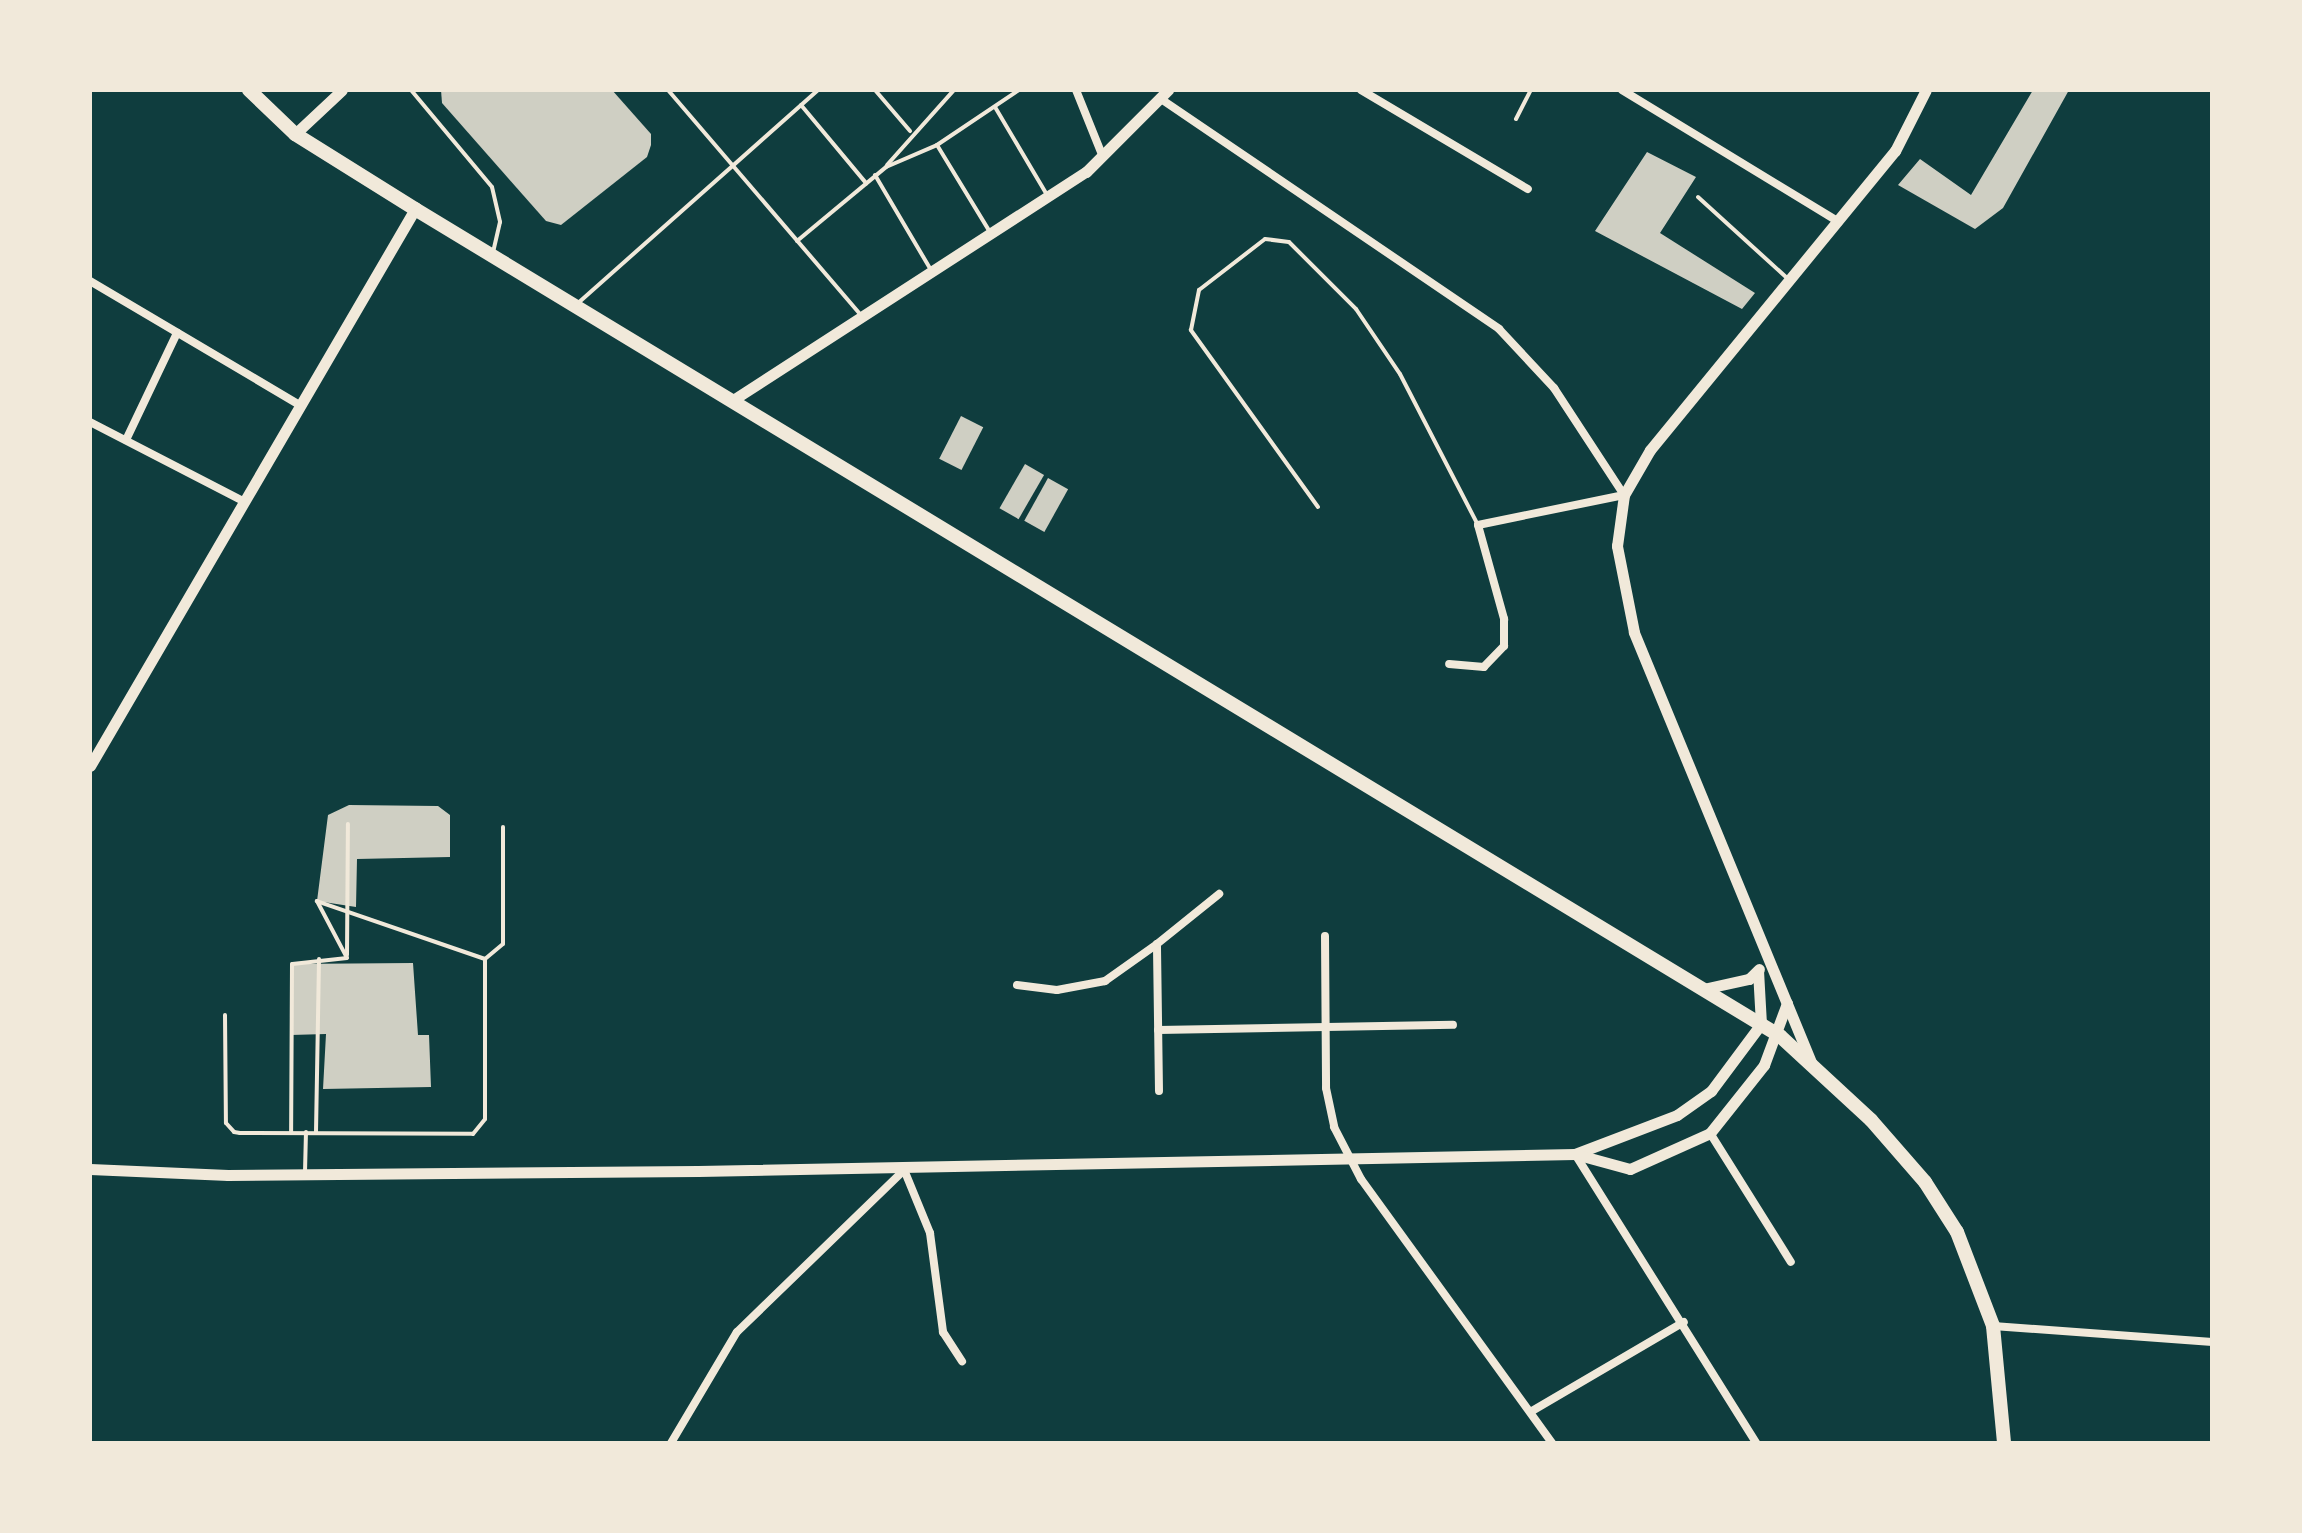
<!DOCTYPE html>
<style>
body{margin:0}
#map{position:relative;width:2302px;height:1533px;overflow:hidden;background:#0f3d3e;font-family:"DejaVu Sans",sans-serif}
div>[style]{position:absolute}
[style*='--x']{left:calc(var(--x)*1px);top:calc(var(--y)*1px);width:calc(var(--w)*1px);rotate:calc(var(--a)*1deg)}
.building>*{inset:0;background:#cfcfc3;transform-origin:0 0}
.service>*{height:4px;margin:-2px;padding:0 2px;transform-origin:2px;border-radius:2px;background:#f1e9da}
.minor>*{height:8px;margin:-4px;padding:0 4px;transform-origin:4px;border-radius:4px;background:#f1e9da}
.tertiary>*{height:11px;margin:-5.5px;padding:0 5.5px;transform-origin:5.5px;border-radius:5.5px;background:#f1e9da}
.primary>*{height:14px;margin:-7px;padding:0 7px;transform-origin:7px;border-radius:7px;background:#f1e9da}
span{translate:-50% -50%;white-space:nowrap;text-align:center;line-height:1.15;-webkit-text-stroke:8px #f1e9da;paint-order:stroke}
.frame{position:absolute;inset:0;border:92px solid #f1e9da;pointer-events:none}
</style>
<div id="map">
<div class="building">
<div style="clip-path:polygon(441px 90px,612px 90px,651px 134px,651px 145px,647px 157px,561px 225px,546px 221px,442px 103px)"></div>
<div style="clip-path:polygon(2033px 90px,2069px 90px,2003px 208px,1975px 229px,1898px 185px,1920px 159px,1971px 195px)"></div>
<div style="clip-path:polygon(1647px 152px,1696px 177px,1660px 233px,1755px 293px,1742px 309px,1595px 231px)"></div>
<div style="left:961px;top:416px;width:25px;height:48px;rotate:27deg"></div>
<div style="left:1025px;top:464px;width:22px;height:51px;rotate:30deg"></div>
<div style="left:1048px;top:478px;width:23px;height:49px;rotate:29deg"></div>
<div style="clip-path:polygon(349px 805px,438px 806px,450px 815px,450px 857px,357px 859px,356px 907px,317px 901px,328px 815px)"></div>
<div style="clip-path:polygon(413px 963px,418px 1035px,429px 1035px,431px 1087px,323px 1089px,326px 1034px,291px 1035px,290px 964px)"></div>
</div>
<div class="service">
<div style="--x:411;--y:90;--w:126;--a:50.1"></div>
<div style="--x:492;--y:187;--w:36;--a:77"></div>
<div style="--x:500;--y:222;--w:32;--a:103"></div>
<div style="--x:668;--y:90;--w:295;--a:49.4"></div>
<div style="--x:875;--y:90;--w:54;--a:49.5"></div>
<div style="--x:801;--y:105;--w:102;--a:50.2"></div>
<div style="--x:995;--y:107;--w:102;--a:59.4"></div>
<div style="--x:1516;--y:119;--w:33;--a:-63"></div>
<div style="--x:937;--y:145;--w:102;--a:58.7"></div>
<div style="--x:887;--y:165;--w:101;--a:-48.2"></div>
<div style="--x:875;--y:175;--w:110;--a:59.5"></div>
<div style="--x:1698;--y:197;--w:120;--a:42.3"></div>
<div style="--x:797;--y:241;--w:116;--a:-39.7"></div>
<div style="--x:886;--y:167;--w:56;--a:-23.3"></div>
<div style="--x:937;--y:145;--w:99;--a:-33.9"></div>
<div style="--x:577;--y:304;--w:322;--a:-41.6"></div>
<div style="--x:1318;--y:507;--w:218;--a:-125.7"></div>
<div style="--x:1191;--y:330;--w:41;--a:-78.7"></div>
<div style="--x:1199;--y:290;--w:83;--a:-37.7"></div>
<div style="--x:1265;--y:239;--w:24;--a:7"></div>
<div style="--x:1289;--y:242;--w:95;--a:45"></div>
<div style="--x:1356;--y:309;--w:78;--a:55.9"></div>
<div style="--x:1400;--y:374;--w:170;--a:62.7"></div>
<div style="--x:347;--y:955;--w:131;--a:-89.6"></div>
<div style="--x:485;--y:959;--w:23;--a:-40"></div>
<div style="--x:503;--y:944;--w:117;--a:-90"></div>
<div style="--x:225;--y:1015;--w:108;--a:89.5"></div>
<div style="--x:226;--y:1123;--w:12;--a:48"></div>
<div style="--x:234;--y:1132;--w:6;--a:9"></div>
<div style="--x:240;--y:1133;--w:233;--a:0.2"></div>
<div style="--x:473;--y:1134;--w:19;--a:-51"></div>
<div style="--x:485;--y:1119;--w:160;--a:-90"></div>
<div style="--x:485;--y:959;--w:178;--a:-161"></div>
<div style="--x:317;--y:901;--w:64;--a:62.2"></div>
<div style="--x:347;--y:958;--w:55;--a:173.8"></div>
<div style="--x:292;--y:964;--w:169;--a:90.3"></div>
<div style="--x:316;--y:1132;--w:173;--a:-89"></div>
<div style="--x:305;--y:1172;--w:40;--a:-88.6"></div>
</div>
<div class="minor">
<div style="--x:1076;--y:90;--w:72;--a:68.1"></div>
<div style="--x:1361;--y:90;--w:194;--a:30.7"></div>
<div style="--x:1622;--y:90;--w:254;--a:31.3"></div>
<div style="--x:1161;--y:99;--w:409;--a:34.2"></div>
<div style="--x:1499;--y:329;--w:81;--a:47"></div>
<div style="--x:1554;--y:388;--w:128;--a:56.8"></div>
<div style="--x:1624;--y:495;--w:149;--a:168.4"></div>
<div style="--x:1478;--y:525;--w:98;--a:74.5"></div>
<div style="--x:1504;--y:619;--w:27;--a:90"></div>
<div style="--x:1504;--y:646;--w:29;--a:134"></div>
<div style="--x:1484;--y:667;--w:35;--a:-175"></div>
<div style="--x:90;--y:281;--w:242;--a:30.6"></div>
<div style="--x:90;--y:422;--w:170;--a:27.3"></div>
<div style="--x:126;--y:440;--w:119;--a:-64.5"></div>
<div style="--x:1325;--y:936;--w:152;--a:89.6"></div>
<div style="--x:1326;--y:1088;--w:40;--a:78"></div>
<div style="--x:1334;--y:1127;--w:59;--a:62.6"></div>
<div style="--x:1361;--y:1179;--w:326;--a:54.1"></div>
<div style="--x:1017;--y:985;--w:40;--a:7.1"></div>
<div style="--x:1057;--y:990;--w:49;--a:-10.6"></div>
<div style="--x:1105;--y:981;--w:64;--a:-35.4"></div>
<div style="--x:1158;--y:1030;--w:295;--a:-1"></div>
<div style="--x:1159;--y:1091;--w:147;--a:-90.8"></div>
<div style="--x:1157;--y:944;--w:80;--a:-38.9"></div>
<div style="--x:1710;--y:1133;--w:152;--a:57.9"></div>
<div style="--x:1575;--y:1154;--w:341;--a:57.9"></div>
<div style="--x:905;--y:1172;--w:66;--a:67.7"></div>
<div style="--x:930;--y:1233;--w:100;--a:82.5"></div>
<div style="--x:943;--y:1332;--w:35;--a:57"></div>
<div style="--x:1993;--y:1326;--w:220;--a:4.2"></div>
<div style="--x:1532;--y:1411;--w:176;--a:-30.4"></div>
<div style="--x:671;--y:1443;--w:129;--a:-59.3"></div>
<div style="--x:737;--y:1332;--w:234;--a:-44.1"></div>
</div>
<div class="tertiary">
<div style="--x:295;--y:134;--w:64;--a:-43.1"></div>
<div style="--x:736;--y:398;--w:417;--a:-32.9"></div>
<div style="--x:1086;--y:172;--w:116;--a:-45"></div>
<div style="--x:90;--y:766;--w:645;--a:-59.74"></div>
<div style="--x:1703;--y:989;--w:47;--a:-12.3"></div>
<div style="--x:1749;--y:979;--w:14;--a:-45"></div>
<div style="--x:1811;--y:1062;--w:465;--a:-112.4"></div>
<div style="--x:1634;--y:632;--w:88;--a:-101.2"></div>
<div style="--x:1617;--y:546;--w:51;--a:-82.2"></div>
<div style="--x:1624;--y:495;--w:52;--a:-60"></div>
<div style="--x:1650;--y:450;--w:387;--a:-50.7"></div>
<div style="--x:1895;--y:151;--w:68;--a:-63.1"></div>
<div style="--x:1575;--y:1154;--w:109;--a:-20.9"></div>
<div style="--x:1677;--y:1115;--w:42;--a:-35.2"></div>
<div style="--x:1711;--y:1091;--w:84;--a:-53.3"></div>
<div style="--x:1761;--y:1024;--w:53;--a:-93.2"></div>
<div style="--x:90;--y:1169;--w:138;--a:2.5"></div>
<div style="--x:228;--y:1175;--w:470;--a:-0.5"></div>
<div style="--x:698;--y:1171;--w:877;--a:-1.11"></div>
<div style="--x:1575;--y:1154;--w:57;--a:15.3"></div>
<div style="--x:1630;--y:1169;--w:88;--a:-24.2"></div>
<div style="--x:1710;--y:1133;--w:87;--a:-51.5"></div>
<div style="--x:1764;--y:1065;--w:66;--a:-69.6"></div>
</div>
<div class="primary">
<div style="--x:249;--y:90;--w:64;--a:43.7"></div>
<div style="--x:295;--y:134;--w:142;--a:32"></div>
<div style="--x:415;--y:209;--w:1596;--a:31.21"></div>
<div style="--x:1780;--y:1036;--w:124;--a:42.7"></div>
<div style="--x:1871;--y:1120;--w:82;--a:48.9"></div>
<div style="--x:1925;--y:1182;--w:59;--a:57.4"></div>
<div style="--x:1957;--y:1232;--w:101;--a:69"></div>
<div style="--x:1993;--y:1326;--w:118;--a:84.6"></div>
</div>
<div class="frame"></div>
</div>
